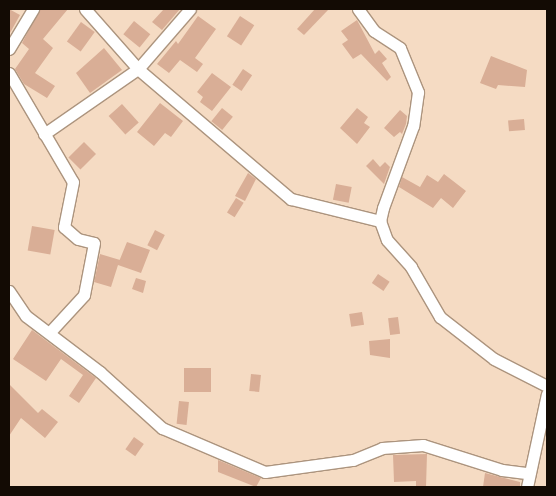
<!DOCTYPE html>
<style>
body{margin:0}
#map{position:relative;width:556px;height:496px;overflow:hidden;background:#f5dbc3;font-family:Jost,sans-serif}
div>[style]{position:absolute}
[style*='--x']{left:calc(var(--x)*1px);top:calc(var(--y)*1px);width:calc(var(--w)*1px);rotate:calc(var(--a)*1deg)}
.building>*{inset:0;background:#d9ae96;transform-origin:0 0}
.roads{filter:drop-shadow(1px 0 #ac947e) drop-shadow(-1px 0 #ac947e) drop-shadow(0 1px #ac947e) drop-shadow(0 -1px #ac947e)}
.street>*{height:11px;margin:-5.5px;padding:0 5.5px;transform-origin:5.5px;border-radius:5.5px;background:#fff}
span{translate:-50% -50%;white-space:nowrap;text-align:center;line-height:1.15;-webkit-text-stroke:5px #f5dbc3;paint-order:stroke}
.frame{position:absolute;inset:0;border:10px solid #130b04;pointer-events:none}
</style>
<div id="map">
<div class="building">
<div style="clip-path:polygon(9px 9px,20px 15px,10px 33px,9px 32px)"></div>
<div style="clip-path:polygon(40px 9px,68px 9px,43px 39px,53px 48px,35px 73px,55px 86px,47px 98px,24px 84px,15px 69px,29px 49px,22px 43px)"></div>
<div style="clip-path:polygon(164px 9px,180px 9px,162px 30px,152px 22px)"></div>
<div style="clip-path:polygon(315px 9px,329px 9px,304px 35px,297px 29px)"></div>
<div style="clip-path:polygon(198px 16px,216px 29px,195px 58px,203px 64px,197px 72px,180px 60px,169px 73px,157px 64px,176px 41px,178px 44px)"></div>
<div style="left:240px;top:16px;width:17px;height:24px;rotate:33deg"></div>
<div style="clip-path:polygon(357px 20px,375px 54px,379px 50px,387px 59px,382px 63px,391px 77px,387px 81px,361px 54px,353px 59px,342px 44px,348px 40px,341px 31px)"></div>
<div style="left:134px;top:21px;width:21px;height:17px;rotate:39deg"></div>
<div style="left:81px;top:22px;width:17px;height:24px;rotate:36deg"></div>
<div style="clip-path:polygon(104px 48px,122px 70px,90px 93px,76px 73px)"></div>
<div style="clip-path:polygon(491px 56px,527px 70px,525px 87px,498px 85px,496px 89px,480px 83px)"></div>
<div style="left:243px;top:69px;width:11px;height:19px;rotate:34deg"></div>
<div style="clip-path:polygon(212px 73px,231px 87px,212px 111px,200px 102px,203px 97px,197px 92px)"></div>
<div style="clip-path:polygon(160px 103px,183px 121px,171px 137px,165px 133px,154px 146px,137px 132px)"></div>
<div style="left:122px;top:104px;width:25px;height:18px;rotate:48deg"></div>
<div style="left:222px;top:108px;width:14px;height:17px;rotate:39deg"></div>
<div style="clip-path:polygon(357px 108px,368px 117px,364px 123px,370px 127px,357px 144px,340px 128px)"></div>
<div style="clip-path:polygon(400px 110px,407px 116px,406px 124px,402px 134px,400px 132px,394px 137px,384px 128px)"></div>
<div style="left:524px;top:119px;width:11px;height:16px;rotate:85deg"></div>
<div style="left:84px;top:142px;width:17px;height:22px;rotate:45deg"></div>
<div style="clip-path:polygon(373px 159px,380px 167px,385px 162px,390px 167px,384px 184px,366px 166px)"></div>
<div style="clip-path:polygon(248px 173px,256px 179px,245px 201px,235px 196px)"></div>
<div style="clip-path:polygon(444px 174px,466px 191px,453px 208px,441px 198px,433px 208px,399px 187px,402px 177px,420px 187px,427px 175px,438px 182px)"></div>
<div style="left:336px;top:184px;width:16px;height:16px;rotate:11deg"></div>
<div style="left:236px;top:198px;width:9px;height:17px;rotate:32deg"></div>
<div style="left:32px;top:226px;width:23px;height:25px;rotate:10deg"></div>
<div style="left:155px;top:230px;width:11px;height:17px;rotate:27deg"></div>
<div style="clip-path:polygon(127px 242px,150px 250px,141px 273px,118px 265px,111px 287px,94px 282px,100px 254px,120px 260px,118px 264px)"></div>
<div style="left:378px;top:274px;width:14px;height:11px;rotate:34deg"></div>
<div style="clip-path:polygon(136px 278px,146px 281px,143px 293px,132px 289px)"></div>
<div style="left:362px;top:312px;width:13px;height:13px;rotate:81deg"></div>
<div style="left:398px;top:317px;width:17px;height:10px;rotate:83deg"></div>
<div style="clip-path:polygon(32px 330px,96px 378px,79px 403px,69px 396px,83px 375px,61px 359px,46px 381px,13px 359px)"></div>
<div style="clip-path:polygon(390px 339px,390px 358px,370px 355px,369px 341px)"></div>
<div style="left:184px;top:368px;width:27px;height:24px"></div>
<div style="left:251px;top:374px;width:10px;height:17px;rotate:6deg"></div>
<div style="clip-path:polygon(9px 384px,38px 413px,42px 409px,58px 422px,45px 438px,21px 418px,9px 436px)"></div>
<div style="left:179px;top:401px;width:10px;height:23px;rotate:6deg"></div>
<div style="left:134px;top:437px;width:12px;height:15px;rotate:35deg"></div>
<div style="clip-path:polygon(427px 454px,426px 487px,416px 487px,416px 481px,394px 482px,393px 455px)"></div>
<div style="clip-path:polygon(218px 460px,261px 478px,256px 487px,218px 472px)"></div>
<div style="clip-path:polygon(485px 473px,520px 482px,520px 487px,483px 487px)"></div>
</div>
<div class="roads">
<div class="street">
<div style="--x:85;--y:9;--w:80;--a:48.5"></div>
<div style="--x:138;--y:69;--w:201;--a:40.4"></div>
<div style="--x:291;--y:199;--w:92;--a:13.9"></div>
<div style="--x:358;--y:9;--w:27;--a:54"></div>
<div style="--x:374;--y:31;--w:31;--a:33"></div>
<div style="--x:400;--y:48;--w:48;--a:67.8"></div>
<div style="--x:418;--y:92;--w:34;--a:98"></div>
<div style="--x:413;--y:126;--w:87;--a:110.1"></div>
<div style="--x:383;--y:208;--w:13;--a:103"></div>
<div style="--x:380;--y:221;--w:20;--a:70"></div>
<div style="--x:387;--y:240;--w:36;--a:48"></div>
<div style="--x:411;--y:267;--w:58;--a:59.9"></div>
<div style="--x:440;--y:317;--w:68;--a:37.9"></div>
<div style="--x:494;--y:359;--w:59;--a:27"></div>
<div style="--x:9;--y:49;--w:47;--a:-59"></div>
<div style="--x:9;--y:73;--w:126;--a:59.6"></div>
<div style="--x:73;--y:182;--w:46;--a:101.3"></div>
<div style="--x:64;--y:227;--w:18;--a:41"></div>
<div style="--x:78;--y:239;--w:16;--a:14"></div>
<div style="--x:94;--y:243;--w:53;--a:100.9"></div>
<div style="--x:84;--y:295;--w:50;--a:132.6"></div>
<div style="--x:44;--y:134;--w:114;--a:-34.7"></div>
<div style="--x:138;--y:69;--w:79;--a:-49.1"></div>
<div style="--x:9;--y:291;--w:30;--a:56"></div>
<div style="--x:26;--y:316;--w:93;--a:37.1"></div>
<div style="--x:100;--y:372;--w:84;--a:42.1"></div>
<div style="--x:162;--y:428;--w:112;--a:23.1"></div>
<div style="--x:265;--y:472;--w:89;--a:-7.8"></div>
<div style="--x:353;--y:460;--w:31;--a:-22"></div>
<div style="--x:382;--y:448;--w:41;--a:-4.2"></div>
<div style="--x:423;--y:445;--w:83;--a:17.6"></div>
<div style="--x:502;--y:470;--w:26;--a:7"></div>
<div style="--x:527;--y:487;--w:95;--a:-77.9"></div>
</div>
</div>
<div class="frame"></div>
</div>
